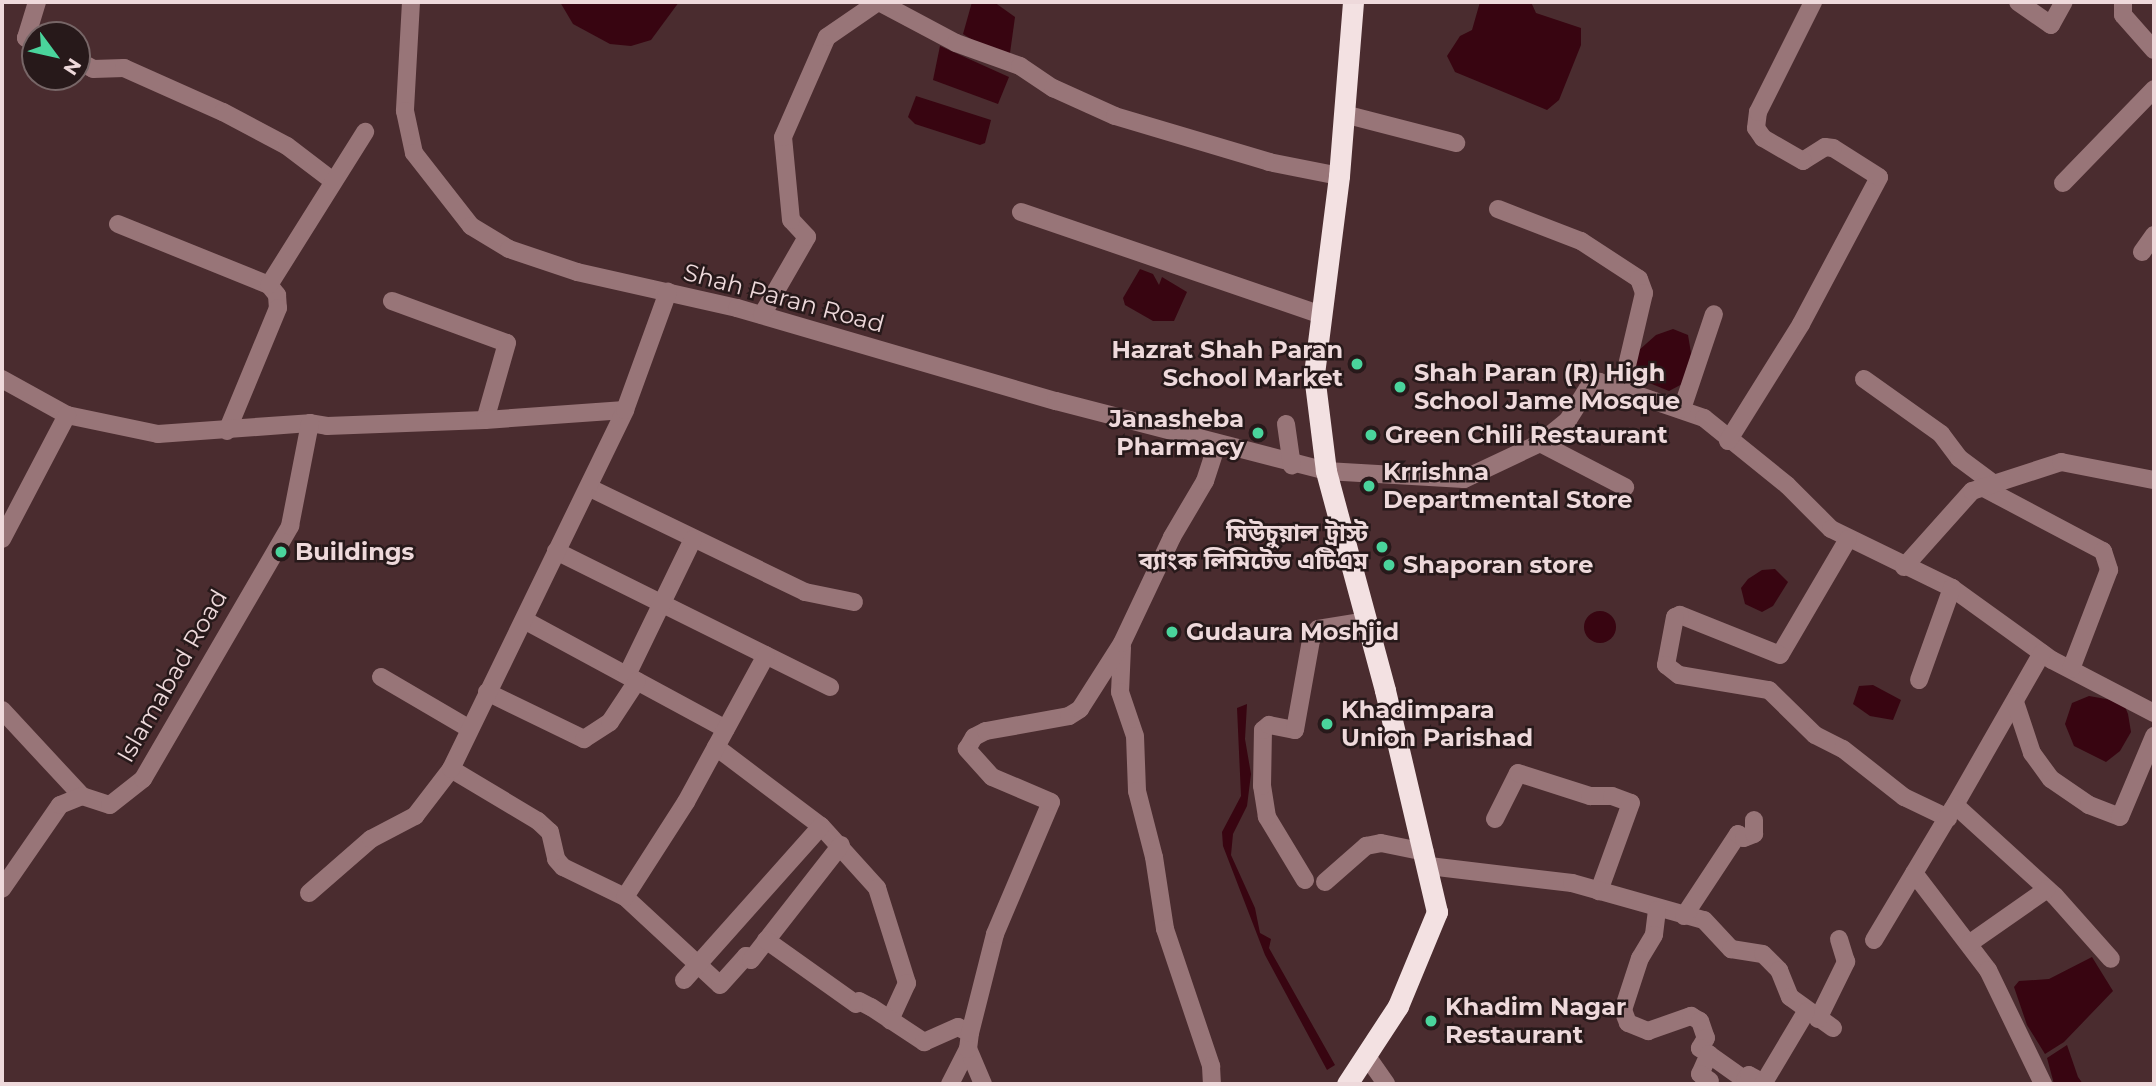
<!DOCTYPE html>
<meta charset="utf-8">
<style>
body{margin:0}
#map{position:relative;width:2156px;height:1086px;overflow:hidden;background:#4a2c2f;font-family:Montserrat,"Noto Sans Bengali",sans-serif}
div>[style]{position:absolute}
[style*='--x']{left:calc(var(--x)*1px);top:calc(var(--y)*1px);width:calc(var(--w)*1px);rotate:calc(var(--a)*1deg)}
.water>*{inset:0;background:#380511}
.round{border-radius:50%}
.minor>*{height:18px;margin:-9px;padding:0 9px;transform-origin:9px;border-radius:9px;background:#987578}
.highway>*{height:21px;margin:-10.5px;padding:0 10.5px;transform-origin:10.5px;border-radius:10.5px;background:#f3e1e2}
.dots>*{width:19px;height:19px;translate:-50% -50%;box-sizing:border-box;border:4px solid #27191a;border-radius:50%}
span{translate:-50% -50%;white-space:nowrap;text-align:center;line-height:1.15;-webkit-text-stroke:5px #27191a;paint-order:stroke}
.street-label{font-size:24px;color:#eed9db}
.poi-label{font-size:24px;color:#eed9db;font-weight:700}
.right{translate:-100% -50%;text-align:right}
.left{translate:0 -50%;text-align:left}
.frame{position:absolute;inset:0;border:4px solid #eed9db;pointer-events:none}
.north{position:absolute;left:21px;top:21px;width:70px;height:70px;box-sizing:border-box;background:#27191a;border:2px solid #776667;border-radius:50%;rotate:123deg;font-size:19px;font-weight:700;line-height:28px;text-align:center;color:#eed9db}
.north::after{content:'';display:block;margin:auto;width:24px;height:32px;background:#4ad49c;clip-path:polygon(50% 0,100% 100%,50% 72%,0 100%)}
</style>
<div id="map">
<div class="water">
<div style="clip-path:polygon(560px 2px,679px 2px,651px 40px,631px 46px,610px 44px,573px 24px)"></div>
<div style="clip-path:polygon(972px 2px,994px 2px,1015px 17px,1010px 53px,1000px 57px,963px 34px)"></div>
<div style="clip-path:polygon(1480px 2px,1531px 2px,1536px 13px,1581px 28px,1581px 45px,1559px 100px,1547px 110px,1455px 72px,1447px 56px,1460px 36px,1472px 30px)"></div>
<div style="clip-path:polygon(940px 46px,1009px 77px,998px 104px,933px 80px)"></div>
<div style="clip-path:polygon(916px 96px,991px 120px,985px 143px,980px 145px,915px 124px,908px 117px)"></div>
<div style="clip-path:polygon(1140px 269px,1153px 274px,1159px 285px,1162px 277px,1187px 292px,1174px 321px,1153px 321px,1125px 305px,1123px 298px)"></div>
<div style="clip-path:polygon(1673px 329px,1688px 335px,1691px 353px,1686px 382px,1669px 391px,1642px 380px,1635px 369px,1638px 351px,1656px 335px)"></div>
<div style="clip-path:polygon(1775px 569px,1788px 582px,1773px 606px,1762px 612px,1745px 604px,1741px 588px,1748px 579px,1762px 570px)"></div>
<div class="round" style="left:1584px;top:611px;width:32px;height:32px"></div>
<div style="clip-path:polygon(1873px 685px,1901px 700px,1893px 720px,1870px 716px,1853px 704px,1859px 686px)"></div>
<div style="clip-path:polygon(2089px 696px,2123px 702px,2128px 714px,2131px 732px,2120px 751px,2106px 762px,2074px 746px,2065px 724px,2072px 703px)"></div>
<div style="clip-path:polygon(1247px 704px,1245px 739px,1251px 774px,1247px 806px,1233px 834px,1231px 855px,1255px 908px,1260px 933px,1271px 939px,1269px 948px,1335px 1065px,1327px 1070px,1265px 955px,1223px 846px,1222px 832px,1241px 796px,1237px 708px)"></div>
<div style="clip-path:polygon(2092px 957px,2113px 991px,2064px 1042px,2045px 1054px,2027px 1025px,2014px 987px,2019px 981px,2049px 979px)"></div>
<div style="clip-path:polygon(2067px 1045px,2078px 1077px,2083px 1084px,2054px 1084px,2047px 1058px)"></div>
</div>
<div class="minor">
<div style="--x:411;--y:2;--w:109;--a:93.2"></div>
<div style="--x:405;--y:111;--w:43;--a:77.9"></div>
<div style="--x:414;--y:153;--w:93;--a:52"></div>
<div style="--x:471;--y:226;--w:44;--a:31.2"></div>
<div style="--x:509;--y:249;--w:72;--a:18.7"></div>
<div style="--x:577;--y:272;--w:164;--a:12.7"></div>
<div style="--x:737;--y:308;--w:332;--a:16.3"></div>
<div style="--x:1056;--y:401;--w:279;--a:14.5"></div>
<div style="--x:1326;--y:471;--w:138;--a:3.3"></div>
<div style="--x:1464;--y:479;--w:84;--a:-25.3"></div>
<div style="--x:1540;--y:443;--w:36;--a:-39"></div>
<div style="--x:1568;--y:420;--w:38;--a:-58"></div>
<div style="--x:1588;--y:388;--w:13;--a:-29"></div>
<div style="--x:1599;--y:382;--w:111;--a:18.9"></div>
<div style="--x:1704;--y:418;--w:107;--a:38.9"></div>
<div style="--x:1787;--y:485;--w:62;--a:45"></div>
<div style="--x:1831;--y:529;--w:135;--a:26"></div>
<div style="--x:1952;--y:588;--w:123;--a:35.8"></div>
<div style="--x:2052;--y:660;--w:115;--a:27.5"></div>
<div style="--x:879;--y:2;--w:87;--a:28"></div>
<div style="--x:956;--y:43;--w:68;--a:19.8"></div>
<div style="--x:1020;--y:66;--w:40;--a:34"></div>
<div style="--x:1053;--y:88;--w:68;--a:24.3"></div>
<div style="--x:1115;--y:116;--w:161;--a:16.6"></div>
<div style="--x:1269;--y:162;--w:71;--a:11.3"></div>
<div style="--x:2018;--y:2;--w:40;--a:34.9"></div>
<div style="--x:2051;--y:25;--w:26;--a:-61"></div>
<div style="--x:2123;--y:2;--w:13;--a:90"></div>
<div style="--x:2123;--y:15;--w:47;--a:48.5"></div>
<div style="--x:35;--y:44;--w:11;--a:-146"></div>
<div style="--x:26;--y:38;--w:38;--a:-73"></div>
<div style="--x:77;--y:60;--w:18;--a:29"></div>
<div style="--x:93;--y:69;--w:31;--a:-2"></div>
<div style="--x:124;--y:68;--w:108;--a:24"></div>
<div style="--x:223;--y:112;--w:72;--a:28"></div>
<div style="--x:287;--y:146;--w:58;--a:37.3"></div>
<div style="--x:1344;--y:114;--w:116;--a:14.5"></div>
<div style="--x:2063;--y:183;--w:131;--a:-45.9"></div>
<div style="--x:1498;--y:209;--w:89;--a:21.1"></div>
<div style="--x:1581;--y:241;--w:69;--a:33.2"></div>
<div style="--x:1639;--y:279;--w:15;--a:70"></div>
<div style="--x:1644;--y:293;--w:101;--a:103.2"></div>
<div style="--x:1021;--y:212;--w:317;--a:18.9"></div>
<div style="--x:118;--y:224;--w:163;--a:22"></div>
<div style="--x:269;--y:285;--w:13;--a:51"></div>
<div style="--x:277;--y:295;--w:13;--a:86"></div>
<div style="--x:278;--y:308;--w:133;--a:112.5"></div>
<div style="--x:2142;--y:252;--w:21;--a:-55"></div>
<div style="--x:269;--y:285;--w:181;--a:-57.9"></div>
<div style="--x:392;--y:301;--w:122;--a:20.1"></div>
<div style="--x:507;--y:343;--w:80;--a:105.9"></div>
<div style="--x:762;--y:315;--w:90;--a:-60"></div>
<div style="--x:807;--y:237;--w:23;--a:-133"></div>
<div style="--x:791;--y:220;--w:83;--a:-95.5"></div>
<div style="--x:783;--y:137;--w:109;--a:-66.3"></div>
<div style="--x:827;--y:37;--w:62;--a:-34.5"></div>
<div style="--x:2;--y:379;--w:74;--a:29"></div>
<div style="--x:67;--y:415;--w:93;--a:11.8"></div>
<div style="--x:158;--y:434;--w:152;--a:-4.1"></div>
<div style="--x:310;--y:423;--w:17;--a:10"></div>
<div style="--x:327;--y:426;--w:158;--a:-2.2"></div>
<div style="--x:485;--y:420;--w:140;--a:-4.1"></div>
<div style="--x:1864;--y:379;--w:95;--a:35.5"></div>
<div style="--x:1941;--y:434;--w:30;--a:53"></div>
<div style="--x:1959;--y:458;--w:44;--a:36.6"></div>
<div style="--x:1682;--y:409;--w:100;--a:-71.4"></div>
<div style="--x:1286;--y:424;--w:42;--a:81.9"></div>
<div style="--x:1728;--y:441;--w:138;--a:-58"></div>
<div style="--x:1801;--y:324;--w:166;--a:-62"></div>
<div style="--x:1879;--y:177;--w:54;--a:-147.8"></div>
<div style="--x:1833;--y:148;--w:8;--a:-173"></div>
<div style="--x:1825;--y:147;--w:26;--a:148"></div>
<div style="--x:1803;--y:161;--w:46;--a:-150.1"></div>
<div style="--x:1763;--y:138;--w:12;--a:-125"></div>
<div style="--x:1756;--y:128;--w:16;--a:-83"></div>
<div style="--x:1758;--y:112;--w:123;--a:-63.4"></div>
<div style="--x:1540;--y:443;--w:96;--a:27.4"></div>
<div style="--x:1982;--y:487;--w:137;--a:27.9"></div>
<div style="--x:2103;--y:551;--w:20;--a:72"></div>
<div style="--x:2109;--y:570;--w:106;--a:111"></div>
<div style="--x:590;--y:488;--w:239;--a:25.8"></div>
<div style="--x:805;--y:592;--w:50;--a:11.5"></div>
<div style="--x:2;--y:539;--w:140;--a:-62.3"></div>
<div style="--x:1848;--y:539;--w:134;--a:120.4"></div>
<div style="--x:1780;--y:655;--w:108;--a:-158.2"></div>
<div style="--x:1680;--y:615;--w:5;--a:158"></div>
<div style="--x:1675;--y:617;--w:49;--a:100.6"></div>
<div style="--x:1666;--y:665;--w:16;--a:38"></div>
<div style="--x:1679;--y:675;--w:91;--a:9.5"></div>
<div style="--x:1769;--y:690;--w:64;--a:44.4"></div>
<div style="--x:1815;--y:735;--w:31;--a:27"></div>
<div style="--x:1843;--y:749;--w:78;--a:38.2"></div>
<div style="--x:1904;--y:797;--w:49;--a:25.5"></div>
<div style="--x:556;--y:551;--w:306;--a:26.4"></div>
<div style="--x:1904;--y:567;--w:102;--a:-48.2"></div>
<div style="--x:1972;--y:491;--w:94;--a:-18"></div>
<div style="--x:2061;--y:462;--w:95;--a:11"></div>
<div style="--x:526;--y:621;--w:227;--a:28.4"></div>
<div style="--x:1122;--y:647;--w:45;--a:92.5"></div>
<div style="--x:1120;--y:692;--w:46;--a:71.2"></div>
<div style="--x:1135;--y:736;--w:55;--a:87.9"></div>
<div style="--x:1137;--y:791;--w:68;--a:75.6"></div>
<div style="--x:1154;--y:857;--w:73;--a:81.3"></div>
<div style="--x:1165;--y:929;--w:145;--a:71.4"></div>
<div style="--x:1211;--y:1066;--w:18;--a:87"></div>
<div style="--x:2042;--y:653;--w:175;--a:119.8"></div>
<div style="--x:1955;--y:805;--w:135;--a:42.3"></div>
<div style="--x:2055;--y:896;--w:84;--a:48.4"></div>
<div style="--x:627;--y:675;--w:151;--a:-64.1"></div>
<div style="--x:381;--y:677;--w:101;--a:30.4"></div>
<div style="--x:1919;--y:680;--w:98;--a:-70.3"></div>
<div style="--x:487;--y:692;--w:108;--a:25.9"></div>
<div style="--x:584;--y:739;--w:31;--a:-33"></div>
<div style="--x:610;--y:722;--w:49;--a:-56.6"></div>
<div style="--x:2015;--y:702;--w:54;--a:71.6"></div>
<div style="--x:2032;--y:753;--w:32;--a:54"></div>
<div style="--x:2051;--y:779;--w:46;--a:34.4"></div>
<div style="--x:2089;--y:805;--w:33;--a:21"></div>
<div style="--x:2120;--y:817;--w:88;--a:-67.2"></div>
<div style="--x:2;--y:710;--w:117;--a:47.1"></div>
<div style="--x:82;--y:796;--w:29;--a:18"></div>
<div style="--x:110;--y:805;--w:42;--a:-38.2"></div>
<div style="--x:143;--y:779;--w:293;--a:-59.8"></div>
<div style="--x:290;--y:526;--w:105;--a:-79"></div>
<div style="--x:716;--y:747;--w:131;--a:37"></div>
<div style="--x:821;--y:826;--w:84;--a:47.9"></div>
<div style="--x:877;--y:888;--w:100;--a:72.5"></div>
<div style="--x:907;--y:983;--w:41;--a:114.7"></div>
<div style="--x:451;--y:769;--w:101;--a:30.9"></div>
<div style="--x:538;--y:821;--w:16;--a:43"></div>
<div style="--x:550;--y:832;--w:28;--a:77"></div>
<div style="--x:556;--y:859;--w:11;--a:49"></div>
<div style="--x:563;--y:867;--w:69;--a:25.8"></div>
<div style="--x:625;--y:897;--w:129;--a:42.8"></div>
<div style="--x:720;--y:985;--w:39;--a:-48"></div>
<div style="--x:746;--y:956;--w:6;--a:39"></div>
<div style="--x:751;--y:960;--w:146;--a:-52"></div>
<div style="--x:1495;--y:819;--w:51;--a:-63.4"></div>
<div style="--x:1518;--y:773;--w:76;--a:17.7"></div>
<div style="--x:1590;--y:796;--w:22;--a:0"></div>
<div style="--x:1612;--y:796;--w:20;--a:20"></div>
<div style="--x:1631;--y:803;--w:94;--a:110"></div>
<div style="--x:1429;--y:866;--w:144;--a:6.8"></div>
<div style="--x:1572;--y:883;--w:137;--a:15.7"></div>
<div style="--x:1704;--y:920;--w:40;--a:47"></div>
<div style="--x:1731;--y:949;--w:32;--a:9"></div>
<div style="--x:1763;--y:954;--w:23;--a:45"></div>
<div style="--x:1779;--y:970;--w:29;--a:68"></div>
<div style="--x:1790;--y:997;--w:53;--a:35.8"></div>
<div style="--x:1914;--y:873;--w:122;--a:52.7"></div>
<div style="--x:1988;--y:970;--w:127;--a:64.2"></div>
<div style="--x:1305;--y:880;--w:74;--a:-121.1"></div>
<div style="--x:1267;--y:817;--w:31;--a:-99"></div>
<div style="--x:1262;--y:786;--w:56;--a:-89"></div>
<div style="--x:1263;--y:730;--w:8;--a:-40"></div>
<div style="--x:1269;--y:725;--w:26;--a:11"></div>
<div style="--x:1295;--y:730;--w:91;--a:-79.9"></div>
<div style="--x:1311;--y:640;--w:13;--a:-58"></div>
<div style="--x:1318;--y:629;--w:50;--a:-9.3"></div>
<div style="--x:1325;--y:882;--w:55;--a:-41.3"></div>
<div style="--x:1366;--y:846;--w:15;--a:-11"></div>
<div style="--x:1381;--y:843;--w:45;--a:11.6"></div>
<div style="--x:2;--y:889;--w:102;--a:-55.4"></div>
<div style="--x:60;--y:805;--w:24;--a:-22"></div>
<div style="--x:309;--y:893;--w:82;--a:-41.1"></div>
<div style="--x:371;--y:839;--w:50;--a:-27.6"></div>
<div style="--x:415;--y:816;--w:59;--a:-52.5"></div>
<div style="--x:451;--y:769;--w:399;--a:-64.1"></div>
<div style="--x:625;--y:410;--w:126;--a:-70"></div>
<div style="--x:625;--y:897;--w:113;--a:-57.3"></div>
<div style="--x:686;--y:802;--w:167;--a:-61.4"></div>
<div style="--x:1657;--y:910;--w:25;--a:97"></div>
<div style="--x:1654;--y:935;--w:27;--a:121"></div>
<div style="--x:1640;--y:958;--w:55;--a:108.1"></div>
<div style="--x:1623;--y:1010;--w:14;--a:69"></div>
<div style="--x:1628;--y:1023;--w:22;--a:22"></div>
<div style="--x:1648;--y:1031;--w:46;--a:-19.2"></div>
<div style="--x:1691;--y:1016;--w:10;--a:29"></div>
<div style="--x:1700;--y:1021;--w:18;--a:71"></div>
<div style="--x:1706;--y:1038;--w:12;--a:121"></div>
<div style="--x:1700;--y:1048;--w:55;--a:35.4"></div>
<div style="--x:1745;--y:1080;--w:6;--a:-51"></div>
<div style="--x:1749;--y:1075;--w:18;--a:29"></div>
<div style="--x:1684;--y:916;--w:98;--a:-56.6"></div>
<div style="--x:1738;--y:834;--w:7;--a:34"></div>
<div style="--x:1744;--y:838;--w:11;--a:-22"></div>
<div style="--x:1754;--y:834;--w:14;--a:-90"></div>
<div style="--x:766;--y:940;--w:110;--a:35.4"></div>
<div style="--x:856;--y:1004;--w:4;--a:-45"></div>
<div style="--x:859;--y:1001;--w:13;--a:27"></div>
<div style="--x:871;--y:1007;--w:64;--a:33.4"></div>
<div style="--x:924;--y:1042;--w:37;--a:-24"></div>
<div style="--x:958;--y:1027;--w:13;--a:27"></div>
<div style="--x:1874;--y:940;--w:154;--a:-59.1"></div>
<div style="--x:1970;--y:943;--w:94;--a:-35"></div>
<div style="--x:684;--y:980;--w:206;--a:-48.3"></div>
<div style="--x:1818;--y:1019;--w:64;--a:-63.8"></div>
<div style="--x:1846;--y:962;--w:24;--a:-107"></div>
<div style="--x:1709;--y:1054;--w:22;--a:114"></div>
<div style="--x:1700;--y:1074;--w:12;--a:35"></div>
<div style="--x:1366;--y:1055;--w:35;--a:55"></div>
<div style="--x:950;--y:1084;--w:39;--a:-63"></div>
<div style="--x:983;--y:1084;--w:38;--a:-113"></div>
<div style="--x:968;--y:1049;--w:16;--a:-83"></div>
<div style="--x:970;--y:1033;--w:102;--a:-75.8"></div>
<div style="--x:995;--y:934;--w:143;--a:-67"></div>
<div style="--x:1051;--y:802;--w:64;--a:-157"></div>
<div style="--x:992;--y:777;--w:38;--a:-132"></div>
<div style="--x:967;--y:749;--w:14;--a:-60"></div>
<div style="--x:974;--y:737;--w:13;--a:-27"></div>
<div style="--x:986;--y:731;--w:84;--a:-10.2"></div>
<div style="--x:1069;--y:716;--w:13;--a:-32"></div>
<div style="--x:1080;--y:709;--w:78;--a:-57.5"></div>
<div style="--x:1122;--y:643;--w:117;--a:-64.7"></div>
<div style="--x:1172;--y:537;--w:65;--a:-59.5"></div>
<div style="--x:1205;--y:481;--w:38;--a:-72"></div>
<div style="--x:1763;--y:1084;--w:84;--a:-59.2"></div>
</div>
<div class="highway">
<div style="--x:1347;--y:1084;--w:93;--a:-56.8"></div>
<div style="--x:1398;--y:1006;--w:102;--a:-67.5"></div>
<div style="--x:1437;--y:912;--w:228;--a:-103.2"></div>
<div style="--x:1385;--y:690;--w:227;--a:-105.1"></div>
<div style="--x:1326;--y:471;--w:98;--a:-97.1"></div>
<div style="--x:1314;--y:374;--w:200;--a:-82.8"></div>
<div style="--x:1339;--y:176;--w:175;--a:-85.4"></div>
</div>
<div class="dots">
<div style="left:1357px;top:364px;background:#4ad49c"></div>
<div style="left:1400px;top:387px;background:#4ad49c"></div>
<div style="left:1258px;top:433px;background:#4ad49c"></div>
<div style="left:1371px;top:435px;background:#4ad49c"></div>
<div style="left:1369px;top:486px;background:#4ad49c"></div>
<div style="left:1382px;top:547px;background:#4ad49c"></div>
<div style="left:281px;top:552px;background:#4ad49c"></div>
<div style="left:1389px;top:565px;background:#4ad49c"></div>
<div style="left:1172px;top:632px;background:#4ad49c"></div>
<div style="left:1327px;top:724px;background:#4ad49c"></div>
<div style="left:1431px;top:1021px;background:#4ad49c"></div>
</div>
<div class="street-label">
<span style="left:784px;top:298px;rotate:15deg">Shah Paran Road</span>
<span style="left:172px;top:676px;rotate:-60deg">Islamabad Road</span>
</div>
<div class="poi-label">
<span class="right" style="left:1343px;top:364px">Hazrat Shah Paran<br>School Market</span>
<span class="left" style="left:1414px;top:387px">Shah Paran (R) High<br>School Jame Mosque</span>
<span class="right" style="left:1244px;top:433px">Janasheba<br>Pharmacy</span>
<span class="left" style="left:1385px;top:435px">Green Chili Restaurant</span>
<span class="left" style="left:1383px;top:486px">Krrishna<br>Departmental Store</span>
<span class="right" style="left:1368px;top:547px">মিউচুয়াল ট্রাস্ট<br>ব্যাংক লিমিটেড এটিএম</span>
<span class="left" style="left:295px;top:552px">Buildings</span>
<span class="left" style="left:1403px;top:565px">Shaporan store</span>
<span class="left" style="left:1186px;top:632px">Gudaura Moshjid</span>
<span class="left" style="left:1341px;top:724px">Khadimpara<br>Union Parishad</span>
<span class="left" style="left:1445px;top:1021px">Khadim Nagar<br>Restaurant</span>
</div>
<div class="frame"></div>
<div class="north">N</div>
</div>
